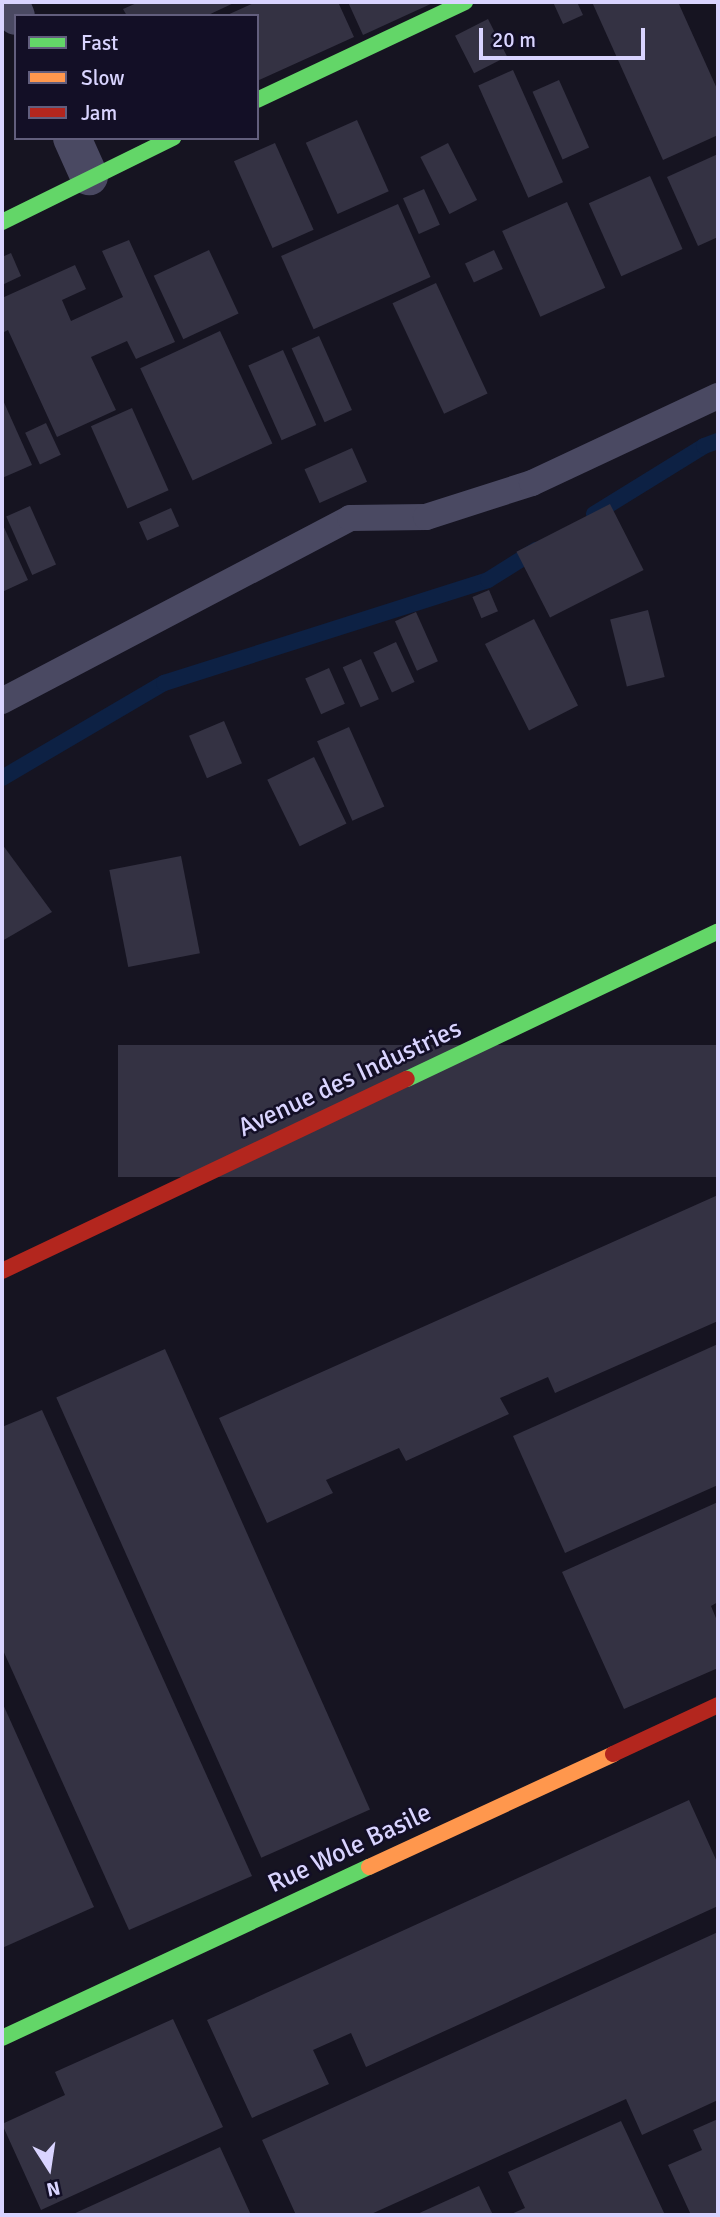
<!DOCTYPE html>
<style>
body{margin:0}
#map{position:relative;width:720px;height:2217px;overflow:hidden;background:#161421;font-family:Signika,sans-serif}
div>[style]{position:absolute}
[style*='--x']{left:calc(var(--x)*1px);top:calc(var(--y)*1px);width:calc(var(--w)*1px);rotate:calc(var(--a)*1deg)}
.stream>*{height:16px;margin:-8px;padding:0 8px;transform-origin:8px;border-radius:8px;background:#0d2144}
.building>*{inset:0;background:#343243;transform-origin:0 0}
.lane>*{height:26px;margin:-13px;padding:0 13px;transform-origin:13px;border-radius:13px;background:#4a4962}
.street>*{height:38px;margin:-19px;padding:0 19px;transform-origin:19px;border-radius:19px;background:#4a4962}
.fast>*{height:16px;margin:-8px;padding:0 8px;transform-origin:8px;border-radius:8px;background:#63d668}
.slow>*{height:16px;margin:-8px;padding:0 8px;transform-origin:8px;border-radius:8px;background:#ff974d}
.jam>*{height:16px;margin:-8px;padding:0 8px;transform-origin:8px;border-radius:8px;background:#b3261e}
span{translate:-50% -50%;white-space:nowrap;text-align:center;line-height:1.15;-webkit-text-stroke:5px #130f26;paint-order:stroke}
.street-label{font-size:26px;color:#d9d4ff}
.frame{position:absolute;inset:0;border:4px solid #d9d4ff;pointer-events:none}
.legend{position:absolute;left:14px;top:14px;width:245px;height:126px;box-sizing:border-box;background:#130f26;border:2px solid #625e7d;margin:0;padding:9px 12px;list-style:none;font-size:21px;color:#d9d4ff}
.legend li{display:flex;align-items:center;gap:14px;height:35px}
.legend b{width:35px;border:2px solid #625e7d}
.north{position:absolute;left:14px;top:2133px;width:70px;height:70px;-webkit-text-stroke:5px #130f26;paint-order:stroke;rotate:168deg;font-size:19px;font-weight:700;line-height:28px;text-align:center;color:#d9d4ff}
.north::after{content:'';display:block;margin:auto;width:24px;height:32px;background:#d9d4ff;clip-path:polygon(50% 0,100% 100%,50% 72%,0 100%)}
.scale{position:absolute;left:479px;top:28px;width:166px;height:32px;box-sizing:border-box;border:4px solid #d9d4ff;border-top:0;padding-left:9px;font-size:21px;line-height:24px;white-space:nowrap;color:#d9d4ff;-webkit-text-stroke:5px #130f26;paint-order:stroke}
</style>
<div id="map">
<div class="stream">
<div style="--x:594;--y:514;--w:129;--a:-31.7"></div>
<div style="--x:704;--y:446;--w:15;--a:-20"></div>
<div style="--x:2;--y:778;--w:188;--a:-30.4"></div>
<div style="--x:164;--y:683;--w:340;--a:-17.6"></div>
<div style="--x:488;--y:580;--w:57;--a:-32"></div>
</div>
<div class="building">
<div style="clip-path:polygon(139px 2px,236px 2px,206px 16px,127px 16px,123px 9px)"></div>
<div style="clip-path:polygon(256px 2px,338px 2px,354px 37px,257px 81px,257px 16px,225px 16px)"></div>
<div style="clip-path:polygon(348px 2px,435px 2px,363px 35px)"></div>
<div style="clip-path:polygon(553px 2px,577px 2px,583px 15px,563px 24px)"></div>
<div style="clip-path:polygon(592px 2px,678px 2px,718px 91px,718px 135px,663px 160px)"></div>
<div style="left:488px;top:19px;width:42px;height:37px;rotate:63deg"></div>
<div style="left:513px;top:70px;width:123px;height:38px;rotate:66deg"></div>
<div style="left:559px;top:80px;width:74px;height:29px;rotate:66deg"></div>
<div style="left:357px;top:120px;width:78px;height:56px;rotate:66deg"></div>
<div style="left:275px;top:143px;width:95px;height:45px;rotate:66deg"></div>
<div style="left:448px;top:143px;width:64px;height:31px;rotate:63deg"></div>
<div style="clip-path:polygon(718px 154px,718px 237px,698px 246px,667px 177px)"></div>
<div style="left:650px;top:176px;width:80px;height:67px;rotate:66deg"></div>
<div style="left:424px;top:189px;width:39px;height:23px;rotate:66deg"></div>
<div style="left:567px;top:202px;width:94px;height:71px;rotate:66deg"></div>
<div style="left:398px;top:204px;width:80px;height:128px;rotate:66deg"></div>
<div style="clip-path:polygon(129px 240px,175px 342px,136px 359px,127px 341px,91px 357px,116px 410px,57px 437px,8px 330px,2px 333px,2px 298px,75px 265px,86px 289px,62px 300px,71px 321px,123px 297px,102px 251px)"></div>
<div style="left:209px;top:250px;width:70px;height:61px;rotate:65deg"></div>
<div style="left:494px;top:250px;width:21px;height:32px;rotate:65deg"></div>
<div style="clip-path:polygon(11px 253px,21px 276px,2px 285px,2px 257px)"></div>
<div style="left:436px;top:283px;width:122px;height:48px;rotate:65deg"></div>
<div style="left:220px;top:331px;width:124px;height:88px;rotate:65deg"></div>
<div style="left:319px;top:336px;width:81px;height:30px;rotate:66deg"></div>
<div style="left:283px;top:350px;width:82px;height:38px;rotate:66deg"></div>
<div style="clip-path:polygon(2px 398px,32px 465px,2px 478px)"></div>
<div style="left:132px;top:408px;width:90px;height:45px;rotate:66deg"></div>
<div style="left:46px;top:423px;width:35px;height:23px;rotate:65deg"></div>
<div style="left:352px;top:448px;width:37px;height:52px;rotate:66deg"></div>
<div style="left:610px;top:504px;width:74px;height:105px;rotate:63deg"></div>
<div style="left:30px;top:506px;width:64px;height:26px;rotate:66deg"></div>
<div style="left:171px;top:508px;width:20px;height:35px;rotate:66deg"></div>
<div style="clip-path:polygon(2px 523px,28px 580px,2px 592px)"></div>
<div style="left:489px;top:590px;width:23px;height:18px;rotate:67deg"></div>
<div style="left:648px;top:610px;width:69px;height:39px;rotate:76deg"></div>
<div style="left:416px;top:612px;width:54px;height:23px;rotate:66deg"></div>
<div style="left:534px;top:619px;width:97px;height:55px;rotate:63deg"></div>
<div style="left:396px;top:642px;width:44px;height:25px;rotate:65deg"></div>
<div style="left:361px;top:659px;width:44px;height:20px;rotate:66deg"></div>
<div style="left:329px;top:668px;width:39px;height:26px;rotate:66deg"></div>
<div style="left:224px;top:721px;width:46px;height:38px;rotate:67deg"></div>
<div style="left:349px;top:727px;width:87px;height:35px;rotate:66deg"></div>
<div style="left:314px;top:757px;width:74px;height:52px;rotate:64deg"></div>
<div style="clip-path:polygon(2px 844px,52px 912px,2px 941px)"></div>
<div style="left:181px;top:856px;width:99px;height:73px;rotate:79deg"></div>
<div style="left:718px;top:1045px;width:132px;height:600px;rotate:90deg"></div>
<div style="clip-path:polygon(718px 1195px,718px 1321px,555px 1393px,548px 1377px,500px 1398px,509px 1414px,406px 1461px,399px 1448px,326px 1480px,333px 1493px,267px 1523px,219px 1418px)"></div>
<div style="clip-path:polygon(718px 1344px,718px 1485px,565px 1553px,513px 1436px)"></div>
<div style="left:165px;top:1349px;width:504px;height:119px;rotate:66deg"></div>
<div style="clip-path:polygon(42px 1410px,252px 1876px,129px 1930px,2px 1648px,2px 1427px)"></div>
<div style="clip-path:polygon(718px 1502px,718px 1602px,711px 1606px,718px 1623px,718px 1668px,624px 1709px,562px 1572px)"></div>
<div style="clip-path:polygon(2px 1702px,94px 1907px,2px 1948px)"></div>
<div style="clip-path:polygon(689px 1800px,718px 1864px,718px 1906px,366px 2067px,351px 2033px,313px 2050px,329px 2084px,252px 2118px,207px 2020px)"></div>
<div style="clip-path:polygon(718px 1932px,718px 2100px,642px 2135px,626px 2099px,369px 2215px,296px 2215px,262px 2140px)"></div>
<div style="clip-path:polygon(173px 2019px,223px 2127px,41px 2210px,2px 2124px,65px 2095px,55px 2072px)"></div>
<div style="clip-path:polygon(718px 2119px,718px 2215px,691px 2215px,668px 2165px,702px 2150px,693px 2130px)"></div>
<div style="clip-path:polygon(621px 2121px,665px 2215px,509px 2215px,525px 2208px,508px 2172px)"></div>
<div style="clip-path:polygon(220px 2147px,251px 2215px,71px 2215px)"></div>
<div style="clip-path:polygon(479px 2186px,493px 2215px,415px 2215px)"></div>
</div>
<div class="lane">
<div style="--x:2;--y:701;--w:393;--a:-27.7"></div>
<div style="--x:350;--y:518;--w:76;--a:-0.8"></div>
<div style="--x:426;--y:517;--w:111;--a:-17.8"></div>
<div style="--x:532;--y:483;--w:205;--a:-25.1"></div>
</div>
<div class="street">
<div style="--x:10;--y:2;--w:15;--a:67"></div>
<div style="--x:72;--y:138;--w:42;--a:65.9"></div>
</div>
<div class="fast">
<div style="--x:257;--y:100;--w:230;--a:-25.2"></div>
<div style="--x:2;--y:222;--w:191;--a:-26.2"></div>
<div style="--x:407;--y:1079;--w:344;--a:-25.4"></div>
<div style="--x:2;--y:2038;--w:405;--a:-25"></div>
</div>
<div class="slow">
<div style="--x:369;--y:1867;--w:269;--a:-24.8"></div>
</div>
<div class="jam">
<div style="--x:2;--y:1271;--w:448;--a:-25.4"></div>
<div style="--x:613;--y:1754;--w:116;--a:-25"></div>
</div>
<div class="street-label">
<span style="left:350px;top:1079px;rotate:-25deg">Avenue des Industries</span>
<span style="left:350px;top:1849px;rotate:-25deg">Rue Wole Basile</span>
</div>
<div class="frame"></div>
<ul class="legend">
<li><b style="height:9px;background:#63d668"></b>Fast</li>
<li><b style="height:9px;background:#ff974d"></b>Slow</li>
<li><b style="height:9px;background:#b3261e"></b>Jam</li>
</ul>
<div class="north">N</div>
<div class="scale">20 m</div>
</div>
